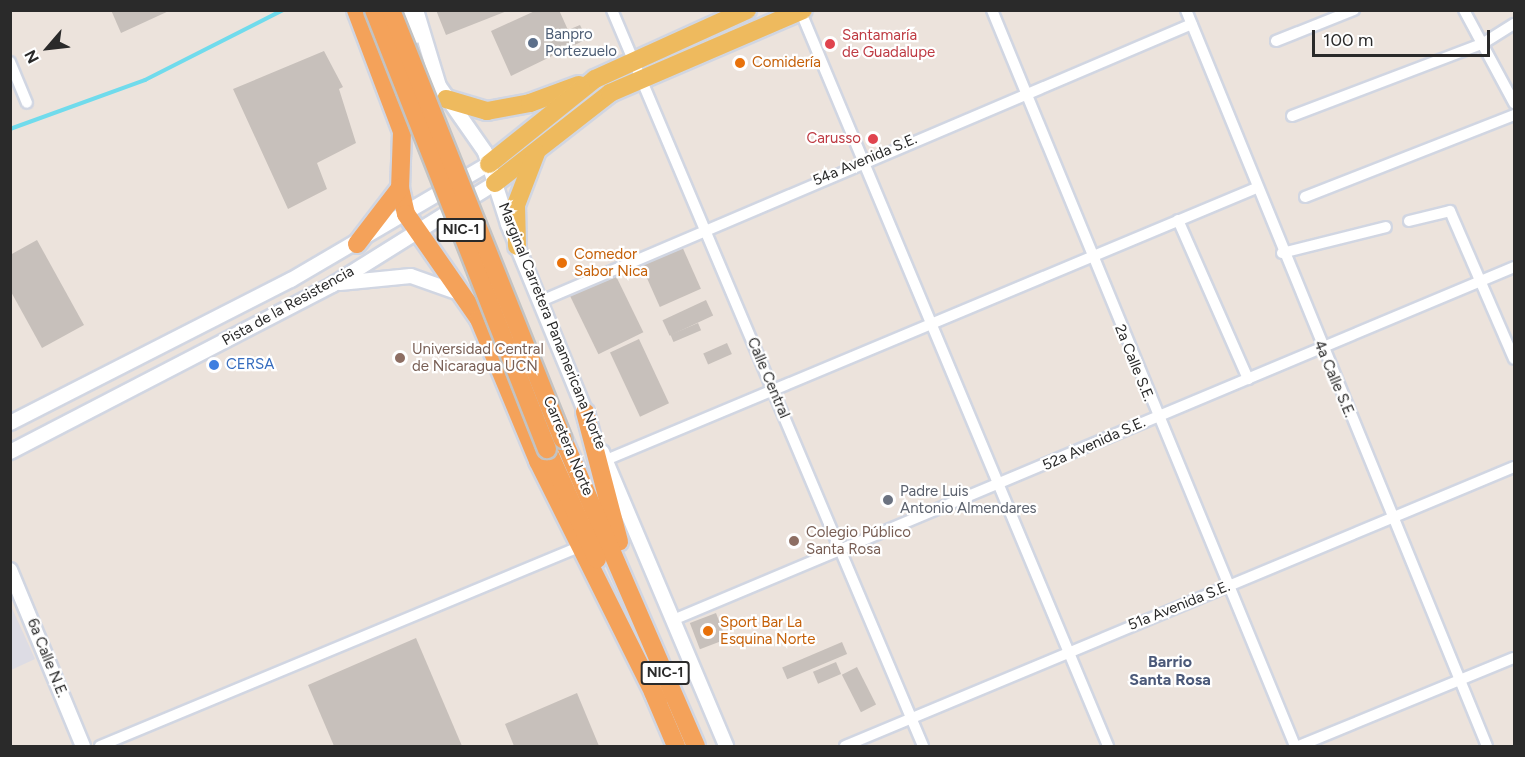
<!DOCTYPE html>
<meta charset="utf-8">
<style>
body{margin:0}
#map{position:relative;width:1525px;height:757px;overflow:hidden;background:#ece3dc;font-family:Figtree,sans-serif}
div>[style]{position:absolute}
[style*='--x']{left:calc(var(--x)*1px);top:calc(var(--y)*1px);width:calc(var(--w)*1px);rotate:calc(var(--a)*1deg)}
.industrial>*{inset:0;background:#dddce4}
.stream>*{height:4px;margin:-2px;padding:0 2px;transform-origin:2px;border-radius:2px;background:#70dbec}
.building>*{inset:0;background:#c7c0bb;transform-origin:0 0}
.roads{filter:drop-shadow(2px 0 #d1d6e2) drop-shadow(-2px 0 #d1d6e2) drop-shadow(0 2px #d1d6e2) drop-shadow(0 -2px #d1d6e2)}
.minor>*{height:10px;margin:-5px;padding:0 5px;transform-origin:5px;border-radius:5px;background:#fff}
.tertiary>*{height:14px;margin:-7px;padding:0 7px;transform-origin:7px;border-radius:7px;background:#fff}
.primary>*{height:18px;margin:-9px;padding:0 9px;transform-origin:9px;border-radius:9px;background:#eeba5e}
.trunk>*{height:18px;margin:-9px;padding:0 9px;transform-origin:9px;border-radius:9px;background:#f4a25a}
.bridges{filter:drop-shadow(2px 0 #c3c3c3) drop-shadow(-2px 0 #c3c3c3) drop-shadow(0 2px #c3c3c3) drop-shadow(0 -2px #c3c3c3)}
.trunk-bridge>*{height:18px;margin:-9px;padding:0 9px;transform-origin:9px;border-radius:9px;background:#f4a25a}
.dots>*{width:16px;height:16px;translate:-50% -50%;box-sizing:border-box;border:3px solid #fff;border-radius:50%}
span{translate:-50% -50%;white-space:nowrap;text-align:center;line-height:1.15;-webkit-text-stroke:4.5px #fff;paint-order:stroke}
.shield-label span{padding:2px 4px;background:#fff;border:2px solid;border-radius:4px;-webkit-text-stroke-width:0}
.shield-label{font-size:14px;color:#2a2a2a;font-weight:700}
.service-label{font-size:15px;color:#4e5e75}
.left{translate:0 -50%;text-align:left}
.health-label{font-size:15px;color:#be3a42}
.right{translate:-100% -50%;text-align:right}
.food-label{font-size:15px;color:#c56008}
.street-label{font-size:15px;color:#2a2a2a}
.education-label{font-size:15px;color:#785e54}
.shop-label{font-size:15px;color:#366cbe}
.worship-label{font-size:15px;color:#5b616d}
.neighbourhood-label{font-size:16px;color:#4b5979;font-weight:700}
.frame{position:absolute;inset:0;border:12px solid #2a2a2a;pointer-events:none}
.north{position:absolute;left:18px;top:18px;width:60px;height:60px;-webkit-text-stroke:4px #fff;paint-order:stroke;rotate:242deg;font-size:16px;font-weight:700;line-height:24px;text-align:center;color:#2a2a2a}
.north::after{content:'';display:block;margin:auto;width:21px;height:27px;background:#2a2a2a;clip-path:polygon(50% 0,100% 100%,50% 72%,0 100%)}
.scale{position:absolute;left:1312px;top:30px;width:178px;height:27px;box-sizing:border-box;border:3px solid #2a2a2a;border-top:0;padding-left:8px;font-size:18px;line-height:21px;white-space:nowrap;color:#2a2a2a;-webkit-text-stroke:4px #fff;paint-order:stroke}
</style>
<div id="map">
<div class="industrial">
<div style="clip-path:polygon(11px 606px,35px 659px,11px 670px,10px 670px)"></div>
</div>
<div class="stream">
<div style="--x:10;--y:129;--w:144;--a:-19.9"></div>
<div style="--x:145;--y:80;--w:155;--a:-26.9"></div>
</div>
<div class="building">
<div style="clip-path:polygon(111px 10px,171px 10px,121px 33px)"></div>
<div style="clip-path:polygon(436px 10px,507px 10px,507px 11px,446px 35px)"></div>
<div style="clip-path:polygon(537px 10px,559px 10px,568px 30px,580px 25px,587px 39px,511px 76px,491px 31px)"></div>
<div style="clip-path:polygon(324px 51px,343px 87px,339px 89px,356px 143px,317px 163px,327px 189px,288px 209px,233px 89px)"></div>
<div style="clip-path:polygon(37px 240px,84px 325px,42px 348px,10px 290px,10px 255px)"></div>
<div style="left:681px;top:244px;width:49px;height:45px;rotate:66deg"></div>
<div style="left:614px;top:272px;width:67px;height:50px;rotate:64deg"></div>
<div style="left:706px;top:300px;width:17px;height:48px;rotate:65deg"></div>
<div style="left:698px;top:323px;width:8px;height:30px;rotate:67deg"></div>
<div style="left:639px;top:339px;width:71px;height:32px;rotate:65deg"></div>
<div style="left:727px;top:343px;width:12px;height:26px;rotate:66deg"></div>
<div style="left:716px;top:613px;width:28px;height:28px;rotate:69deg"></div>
<div style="clip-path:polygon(416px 638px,462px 746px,334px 746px,308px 685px)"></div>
<div style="left:842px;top:642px;width:13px;height:65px;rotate:67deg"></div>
<div style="left:836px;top:662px;width:13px;height:25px;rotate:67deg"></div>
<div style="left:857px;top:667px;width:42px;height:17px;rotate:63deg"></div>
<div style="clip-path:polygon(577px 693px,599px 746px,514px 746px,505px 724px)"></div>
</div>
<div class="roads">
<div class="minor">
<div style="--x:612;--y:10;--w:799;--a:67.09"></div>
<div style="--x:800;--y:10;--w:798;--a:67.29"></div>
<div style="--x:992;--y:10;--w:796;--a:67.62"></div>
<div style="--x:1186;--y:10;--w:795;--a:67.76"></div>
<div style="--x:1464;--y:10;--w:106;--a:61.7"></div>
<div style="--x:1276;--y:41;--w:84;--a:-21.7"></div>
<div style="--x:10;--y:62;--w:44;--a:67.5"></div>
<div style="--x:1292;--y:116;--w:203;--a:-20.8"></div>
<div style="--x:1482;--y:44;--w:38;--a:-32"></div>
<div style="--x:1305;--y:197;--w:225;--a:-21.4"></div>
<div style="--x:1178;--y:220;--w:174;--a:66.2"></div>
<div style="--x:1409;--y:221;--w:42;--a:-13.7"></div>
<div style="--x:1450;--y:211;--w:161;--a:66.6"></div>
<div style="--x:1282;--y:253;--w:107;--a:-14"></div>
<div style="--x:541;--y:301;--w:707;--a:-23.05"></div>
<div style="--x:606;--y:460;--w:702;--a:-22.7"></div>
<div style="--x:673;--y:620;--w:912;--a:-22.77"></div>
<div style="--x:100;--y:746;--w:519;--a:-22.56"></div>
<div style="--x:845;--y:746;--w:725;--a:-22.64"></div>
<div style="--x:1299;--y:746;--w:232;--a:-22.3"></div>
</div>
<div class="tertiary">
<div style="--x:405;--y:10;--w:28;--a:67"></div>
<div style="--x:416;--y:10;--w:79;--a:73.2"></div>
<div style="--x:439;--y:86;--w:80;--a:55.1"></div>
<div style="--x:485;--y:152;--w:76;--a:72.3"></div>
<div style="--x:508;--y:224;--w:213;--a:67.6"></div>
<div style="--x:340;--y:283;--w:71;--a:-5.6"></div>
<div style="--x:411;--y:276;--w:51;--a:19.5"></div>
<div style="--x:10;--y:423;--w:315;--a:-27"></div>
<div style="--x:291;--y:280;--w:229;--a:-30.4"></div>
<div style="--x:10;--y:452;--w:363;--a:-27.4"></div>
<div style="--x:332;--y:285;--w:192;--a:-32"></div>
<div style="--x:602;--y:452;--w:319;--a:67.1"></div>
<div style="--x:10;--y:570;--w:191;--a:67.5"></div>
</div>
<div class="primary">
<div style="--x:446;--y:99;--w:43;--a:16.3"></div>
<div style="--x:487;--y:111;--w:44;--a:-10.5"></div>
<div style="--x:530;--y:103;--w:52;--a:-20.2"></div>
<div style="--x:489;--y:164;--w:136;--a:-38.7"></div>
<div style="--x:595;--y:79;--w:167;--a:-24.4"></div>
<div style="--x:495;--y:183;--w:146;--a:-38"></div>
<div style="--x:610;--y:93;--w:210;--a:-23.3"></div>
<div style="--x:517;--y:246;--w:41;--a:-91.4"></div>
<div style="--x:516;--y:205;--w:56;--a:-69"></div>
</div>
<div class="trunk">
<div style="--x:356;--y:10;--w:130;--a:69.3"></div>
<div style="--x:402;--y:132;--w:56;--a:92"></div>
<div style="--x:400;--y:188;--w:27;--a:77"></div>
<div style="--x:406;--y:214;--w:128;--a:55.2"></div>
<div style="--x:479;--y:319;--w:154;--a:67.4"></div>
<div style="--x:538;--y:461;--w:269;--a:63.5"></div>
<div style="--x:357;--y:244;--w:71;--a:-52.5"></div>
<div style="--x:585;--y:412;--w:134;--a:75.3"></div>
<div style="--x:563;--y:439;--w:335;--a:66.6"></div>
<div style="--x:547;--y:449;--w:121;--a:65.6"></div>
<div style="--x:653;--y:692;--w:59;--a:66.9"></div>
</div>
</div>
<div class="bridges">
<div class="trunk-bridge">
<div style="--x:374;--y:10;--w:472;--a:68.5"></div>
<div style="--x:391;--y:10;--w:462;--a:68.2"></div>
</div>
</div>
<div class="dots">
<div style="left:533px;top:43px;background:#5c6f8a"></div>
<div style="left:830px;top:44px;background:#e0444e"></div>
<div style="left:740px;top:63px;background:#e8710a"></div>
<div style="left:873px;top:139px;background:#e0444e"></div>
<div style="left:562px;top:263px;background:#e8710a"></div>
<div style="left:400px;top:358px;background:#8d6e63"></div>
<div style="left:214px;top:365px;background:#3f7fe0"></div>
<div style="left:888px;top:500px;background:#6b7280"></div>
<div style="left:794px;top:541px;background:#8d6e63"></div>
<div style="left:708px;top:631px;background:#e8710a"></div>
</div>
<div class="shield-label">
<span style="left:461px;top:230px">NIC-1</span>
<span style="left:665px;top:673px">NIC-1</span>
</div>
<div class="service-label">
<span class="left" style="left:545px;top:43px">Banpro<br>Portezuelo</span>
</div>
<div class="health-label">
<span class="left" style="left:842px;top:44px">Santamaría<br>de Guadalupe</span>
<span class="right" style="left:861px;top:139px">Carusso</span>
</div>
<div class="food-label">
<span class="left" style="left:752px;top:63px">Comidería</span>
<span class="left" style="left:574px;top:263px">Comedor<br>Sabor Nica</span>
<span class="left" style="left:720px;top:631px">Sport Bar La<br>Esquina Norte</span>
</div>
<div class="street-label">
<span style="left:865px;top:160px;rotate:-23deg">54a Avenida S.E.</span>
<span style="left:288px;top:306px;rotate:-29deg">Pista de la Resistencia</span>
<span style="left:552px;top:326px;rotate:68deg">Marginal Carretera Panamericana Norte</span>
<span style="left:1134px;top:363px;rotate:68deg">2a Calle S.E.</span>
<span style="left:768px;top:378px;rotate:67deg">Calle Central</span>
<span style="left:1334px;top:379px;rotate:67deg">4a Calle S.E.</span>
<span style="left:1094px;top:444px;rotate:-24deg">52a Avenida S.E.</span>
<span style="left:568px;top:446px;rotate:67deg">Carretera Norte</span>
<span style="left:1179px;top:606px;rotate:-22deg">51a Avenida S.E.</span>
<span style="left:47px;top:658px;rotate:68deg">6a Calle N.E.</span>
</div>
<div class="education-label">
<span class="left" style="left:412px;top:358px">Universidad Central<br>de Nicaragua UCN</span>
<span class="left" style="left:806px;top:541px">Colegio Público<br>Santa Rosa</span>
</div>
<div class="shop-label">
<span class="left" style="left:226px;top:365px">CERSA</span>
</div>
<div class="worship-label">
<span class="left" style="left:900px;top:500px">Padre Luis<br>Antonio Almendares</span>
</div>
<div class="neighbourhood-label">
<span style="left:1170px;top:671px">Barrio<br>Santa Rosa</span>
</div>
<div class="frame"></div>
<div class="north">N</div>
<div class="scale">100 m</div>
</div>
